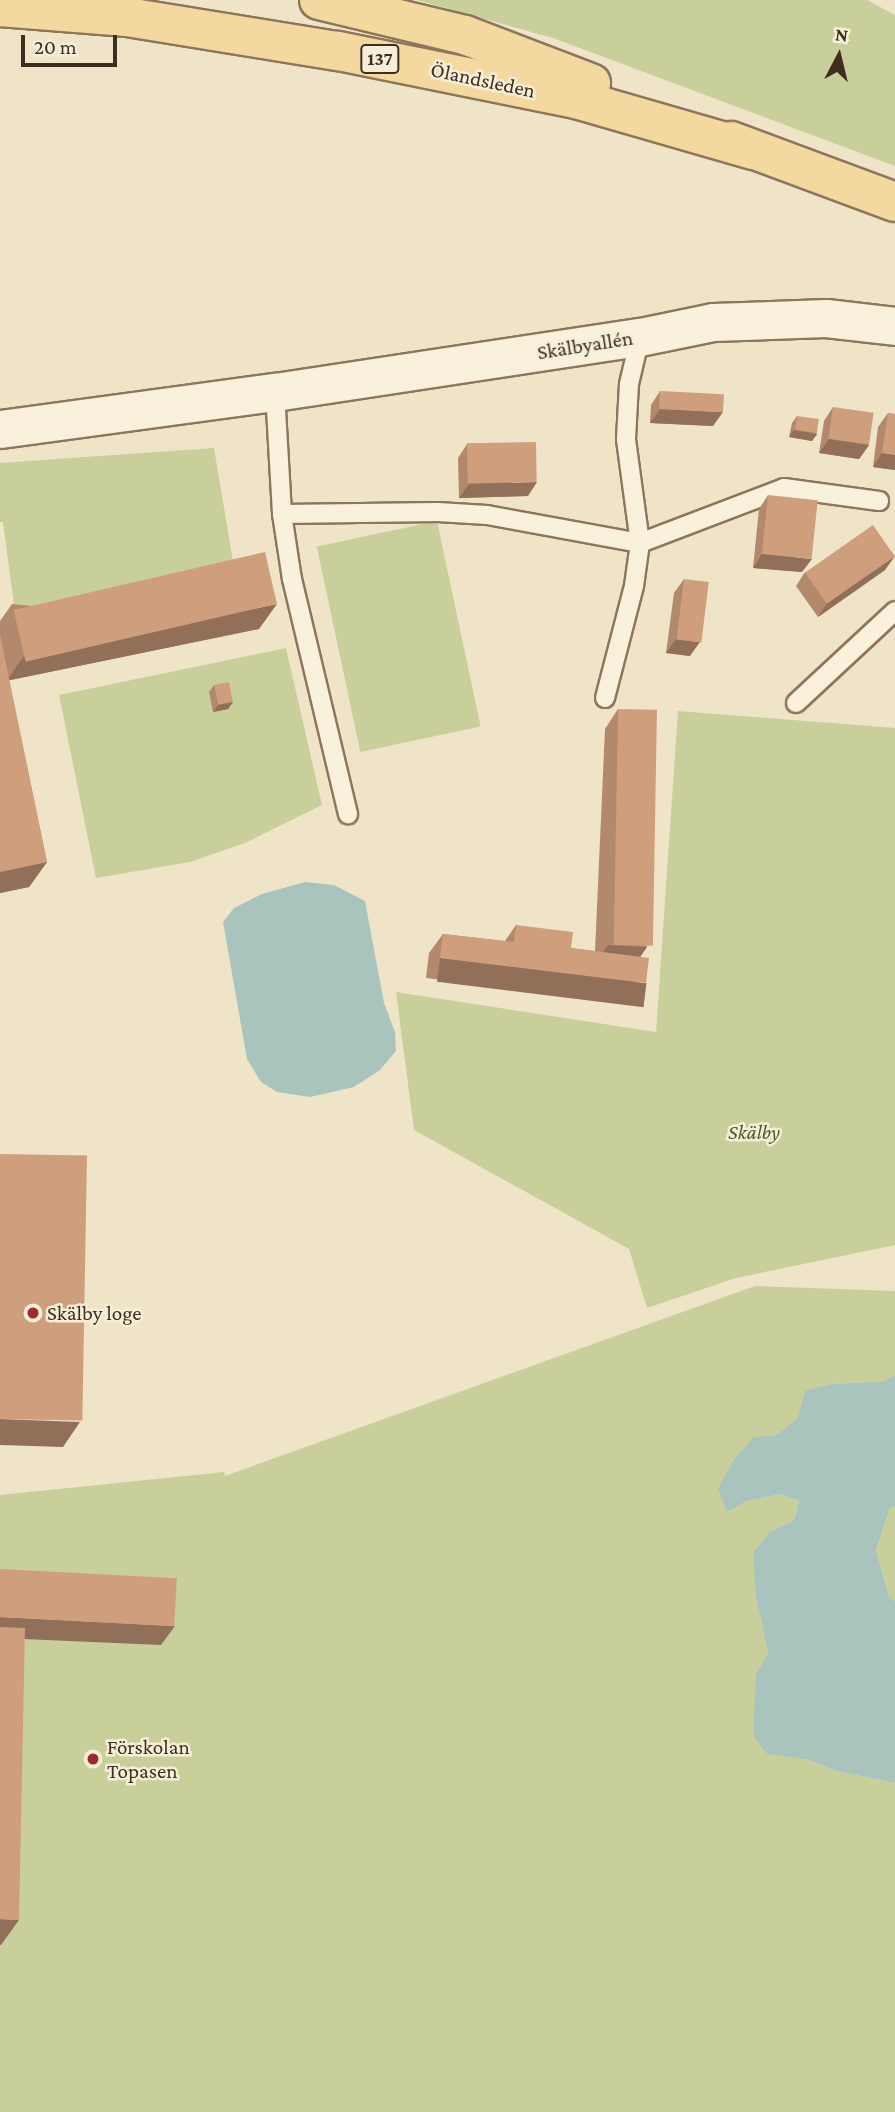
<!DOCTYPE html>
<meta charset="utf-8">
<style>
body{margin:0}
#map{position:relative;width:895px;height:2112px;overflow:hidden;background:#f0e4c8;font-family:"Crimson Pro",serif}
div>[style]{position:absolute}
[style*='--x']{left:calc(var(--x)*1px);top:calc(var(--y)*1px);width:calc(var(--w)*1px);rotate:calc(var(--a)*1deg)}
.green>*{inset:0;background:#c9cf9b;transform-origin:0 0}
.water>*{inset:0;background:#a9c4bc}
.roads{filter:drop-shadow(2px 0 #8d765c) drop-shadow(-2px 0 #8d765c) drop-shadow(0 2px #8d765c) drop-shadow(0 -2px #8d765c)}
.lane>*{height:18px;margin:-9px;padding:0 9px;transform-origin:9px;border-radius:9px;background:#faf1dc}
.street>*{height:37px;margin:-18.5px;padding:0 18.5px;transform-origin:18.5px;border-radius:18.5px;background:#faf1dc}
.primary>*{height:38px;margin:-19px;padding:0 19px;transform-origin:19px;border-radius:19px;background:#f3d9a0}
.wall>*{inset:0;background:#b2896c}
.shaded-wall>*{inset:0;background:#916f58;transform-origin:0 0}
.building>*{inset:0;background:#cf9f7d;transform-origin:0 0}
.dots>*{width:19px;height:19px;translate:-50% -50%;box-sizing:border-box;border:4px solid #f7eed8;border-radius:50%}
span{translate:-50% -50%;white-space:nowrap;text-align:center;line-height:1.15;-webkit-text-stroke:5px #f7eed8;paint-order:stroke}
.shield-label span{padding:2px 5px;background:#f7eed8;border:2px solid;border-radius:5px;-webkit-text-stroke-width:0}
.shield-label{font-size:19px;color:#3d2e20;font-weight:700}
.street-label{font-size:21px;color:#3d2e20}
.park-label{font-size:21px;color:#4d5a26;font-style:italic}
.poi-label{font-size:21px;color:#3d2e20}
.left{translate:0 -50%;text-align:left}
.north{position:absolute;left:804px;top:21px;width:70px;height:70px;-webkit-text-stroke:5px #f7eed8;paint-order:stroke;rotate:7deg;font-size:19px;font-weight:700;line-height:28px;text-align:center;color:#3d2e20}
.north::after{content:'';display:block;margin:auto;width:24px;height:32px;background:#3d2e20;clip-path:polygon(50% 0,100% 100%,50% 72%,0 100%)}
.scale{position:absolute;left:21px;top:35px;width:96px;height:32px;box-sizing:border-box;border:4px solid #3d2e20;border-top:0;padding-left:9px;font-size:21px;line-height:24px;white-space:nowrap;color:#3d2e20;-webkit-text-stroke:5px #f7eed8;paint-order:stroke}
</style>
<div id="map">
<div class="green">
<div style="clip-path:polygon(417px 0,867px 0,895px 15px,895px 166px,553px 38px)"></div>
<div style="clip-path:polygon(214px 448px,236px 579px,16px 620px,3px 522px,0 522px,0 463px)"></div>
<div style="left:437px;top:521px;width:210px;height:123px;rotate:78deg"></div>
<div style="clip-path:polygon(286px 648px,322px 805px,245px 843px,190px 862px,96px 878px,59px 695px)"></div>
<div style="clip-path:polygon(678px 711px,895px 728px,895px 1245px,736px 1278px,647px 1308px,629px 1249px,414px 1130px,396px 992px,656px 1032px)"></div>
<div style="clip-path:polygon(755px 1286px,895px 1291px,895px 1375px,884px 1381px,832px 1384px,798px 1418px,775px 1436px,727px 1512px,747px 1501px,781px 1494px,799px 1501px,794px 1520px,771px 1531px,756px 1597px,768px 1653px,756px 1674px,767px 1754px,809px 1760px,836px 1771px,895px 1783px,895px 2112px,0 2112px,0 1495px,224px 1472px,225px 1476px)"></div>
<div style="clip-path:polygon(895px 1507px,895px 1601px,889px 1596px,876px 1550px,890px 1508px)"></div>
</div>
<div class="water">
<div style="clip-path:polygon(305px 882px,334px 885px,365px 901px,384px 1003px,395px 1032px,396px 1051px,380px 1070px,354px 1087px,310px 1097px,277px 1092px,261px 1082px,247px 1059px,223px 922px,234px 908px,262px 894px)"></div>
<div style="clip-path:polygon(895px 1375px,895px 1507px,890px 1508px,876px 1550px,889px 1596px,895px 1601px,895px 1783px,836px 1771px,809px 1760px,767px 1754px,753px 1735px,756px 1674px,768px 1653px,756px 1597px,753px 1553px,771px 1531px,794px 1520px,799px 1501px,781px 1494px,747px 1501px,727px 1512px,718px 1489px,733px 1461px,754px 1437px,775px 1436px,798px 1418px,805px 1391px,832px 1384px,884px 1381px)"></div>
</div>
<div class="roads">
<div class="lane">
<div style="--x:275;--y:392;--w:122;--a:86.7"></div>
<div style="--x:282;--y:514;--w:66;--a:81.3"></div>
<div style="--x:292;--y:579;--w:242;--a:76.6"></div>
<div style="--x:282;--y:514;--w:156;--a:-0.7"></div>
<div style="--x:438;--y:512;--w:49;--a:3.5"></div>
<div style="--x:487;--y:515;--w:156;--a:10.4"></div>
<div style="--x:640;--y:543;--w:154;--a:-20.9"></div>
<div style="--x:784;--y:488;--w:96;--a:7.8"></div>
<div style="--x:605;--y:698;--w:116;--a:-75.5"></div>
<div style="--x:634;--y:586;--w:43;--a:-82.1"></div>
<div style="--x:640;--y:543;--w:105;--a:-97.7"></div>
<div style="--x:626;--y:439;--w:55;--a:-86.9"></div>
<div style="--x:629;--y:384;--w:48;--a:-76.8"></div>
<div style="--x:796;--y:703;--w:135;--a:-42.9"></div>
</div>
<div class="street">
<div style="--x:0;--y:429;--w:277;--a:-7.7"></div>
<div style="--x:275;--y:392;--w:369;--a:-8.6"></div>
<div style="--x:640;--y:337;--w:75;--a:-11.6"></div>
<div style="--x:713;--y:322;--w:113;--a:-2"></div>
<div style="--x:826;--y:318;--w:69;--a:6.6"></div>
</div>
<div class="primary">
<div style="--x:319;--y:0;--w:150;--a:13.5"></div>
<div style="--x:465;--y:35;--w:135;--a:20.9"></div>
<div style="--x:0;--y:7;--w:127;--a:4.5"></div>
<div style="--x:127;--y:17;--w:214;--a:9.2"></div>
<div style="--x:338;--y:51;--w:243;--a:11.4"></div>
<div style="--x:576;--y:99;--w:184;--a:16.1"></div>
<div style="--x:731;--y:141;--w:175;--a:20.4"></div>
</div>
</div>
<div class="wall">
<div style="clip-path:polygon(660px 391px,713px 426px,650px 423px,651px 405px)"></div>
<div style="clip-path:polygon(833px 407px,869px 445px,859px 459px,819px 453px,824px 421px)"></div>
<div style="clip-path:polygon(888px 413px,895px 414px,895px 470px,873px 467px,878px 427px)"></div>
<div style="clip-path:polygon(797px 416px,817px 434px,812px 441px,789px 437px,792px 423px)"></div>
<div style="clip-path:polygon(467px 444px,528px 496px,459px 498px,458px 458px)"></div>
<div style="clip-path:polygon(768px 495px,802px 572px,753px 568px,759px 509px)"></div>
<div style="clip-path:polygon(885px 570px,818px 617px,796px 586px,805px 572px)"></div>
<div style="clip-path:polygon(684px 579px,690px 656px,666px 653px,674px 593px)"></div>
<div style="clip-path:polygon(12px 604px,259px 629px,9px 680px,47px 862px,29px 887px,0 893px,0 621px)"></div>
<div style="clip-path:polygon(214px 685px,233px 702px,228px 709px,213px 712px,209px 692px)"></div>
<div style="clip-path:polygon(618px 709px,647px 947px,640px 957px,632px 1003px,426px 978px,429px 953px,443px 934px,505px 941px,516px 925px,571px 948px,595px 951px,605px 729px)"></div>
</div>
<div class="shaded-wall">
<div style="clip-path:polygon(660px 409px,723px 412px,713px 426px,650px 423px)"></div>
<div style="clip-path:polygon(794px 430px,817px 434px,812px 441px,789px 437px)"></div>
<div style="clip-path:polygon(829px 439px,869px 445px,859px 459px,819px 453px)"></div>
<div style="clip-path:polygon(882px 453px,895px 455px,895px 470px,873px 467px)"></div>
<div style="clip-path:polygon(537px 482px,528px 496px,459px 498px,469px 484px)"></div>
<div style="clip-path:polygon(762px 554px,812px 559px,802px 572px,753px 568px)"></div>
<div style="clip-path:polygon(895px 556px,885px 570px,818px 617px,827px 603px)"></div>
<div style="clip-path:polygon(277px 604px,259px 629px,6px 681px,24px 656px)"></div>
<div style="clip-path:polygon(676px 639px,700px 642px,690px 656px,666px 653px)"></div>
<div style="clip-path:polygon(233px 702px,228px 709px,213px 712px,218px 705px)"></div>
<div style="clip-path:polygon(47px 862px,29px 887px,0 893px,0 872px)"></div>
<div style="clip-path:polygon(608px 945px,647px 947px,633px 967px,594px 965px)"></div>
<div style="left:440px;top:958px;width:208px;height:24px;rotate:7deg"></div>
<div style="clip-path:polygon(0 1419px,80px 1422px,63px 1447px,0 1445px)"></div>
<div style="clip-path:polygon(0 1617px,175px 1626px,161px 1645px,0 1638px)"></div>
<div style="clip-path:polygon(0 1919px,19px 1920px,1px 1945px,0 1945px)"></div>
</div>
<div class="building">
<div style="left:660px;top:391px;width:64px;height:18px;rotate:3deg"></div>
<div style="left:833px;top:407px;width:41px;height:32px;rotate:8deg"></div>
<div style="clip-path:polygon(888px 413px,895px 414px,895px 455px,882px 453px)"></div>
<div style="left:797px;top:416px;width:22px;height:14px;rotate:8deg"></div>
<div style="left:536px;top:442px;width:40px;height:69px;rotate:89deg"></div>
<div style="left:768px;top:495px;width:50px;height:59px;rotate:6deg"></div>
<div style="left:873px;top:525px;width:38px;height:83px;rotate:55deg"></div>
<div style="left:265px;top:552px;width:53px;height:258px;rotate:77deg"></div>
<div style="left:684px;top:579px;width:25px;height:61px;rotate:7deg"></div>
<div style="clip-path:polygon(0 635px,47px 862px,0 872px)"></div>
<div style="left:229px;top:682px;width:20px;height:15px;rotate:79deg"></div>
<div style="left:618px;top:709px;width:39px;height:236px;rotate:1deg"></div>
<div style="clip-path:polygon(516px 925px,573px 932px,571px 948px,649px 958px,646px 983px,440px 958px,443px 934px,514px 942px)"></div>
<div style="left:0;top:1154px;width:87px;height:265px;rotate:1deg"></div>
<div style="left:0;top:1569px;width:177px;height:48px;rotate:3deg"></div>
<div style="clip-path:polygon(0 1627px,25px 1628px,19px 1920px,0 1919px)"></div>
</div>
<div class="dots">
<div style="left:33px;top:1313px;background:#9e2a2b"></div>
<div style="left:93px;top:1759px;background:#9e2a2b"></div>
</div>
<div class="shield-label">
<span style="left:380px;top:59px">137</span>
</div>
<div class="street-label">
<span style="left:483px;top:80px;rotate:12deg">Ölandsleden</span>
<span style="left:585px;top:345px;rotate:-9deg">Skälbyallén</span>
</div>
<div class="park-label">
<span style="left:754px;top:1132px">Skälby</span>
</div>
<div class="poi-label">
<span class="left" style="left:47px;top:1313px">Skälby loge</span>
<span class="left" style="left:107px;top:1759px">Förskolan<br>Topasen</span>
</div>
<div class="north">N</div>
<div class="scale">20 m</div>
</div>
